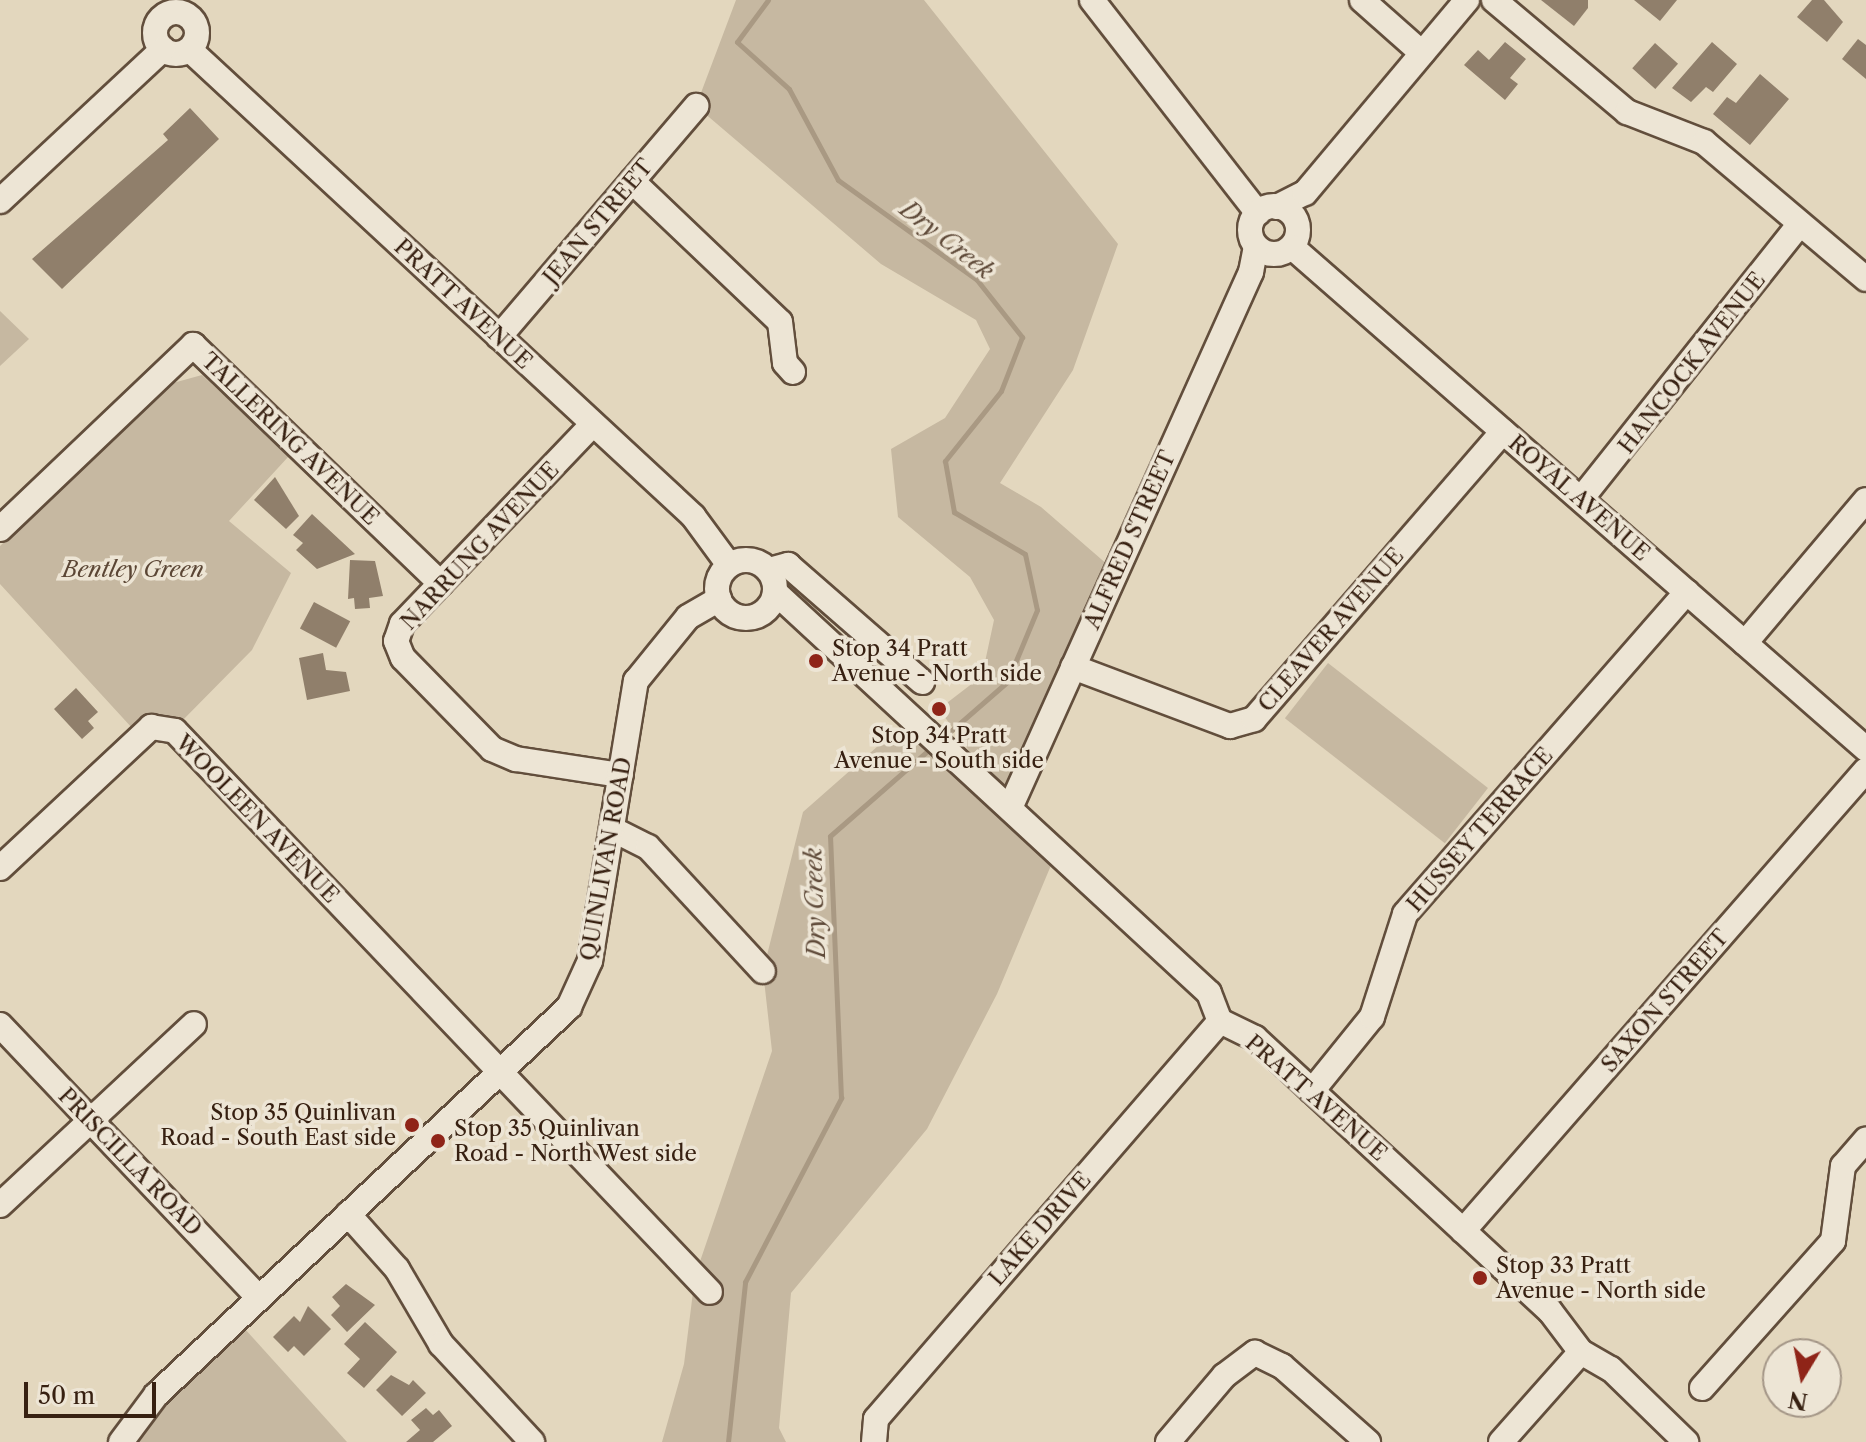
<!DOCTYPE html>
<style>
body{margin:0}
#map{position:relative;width:1866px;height:1442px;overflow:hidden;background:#e3d7be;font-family:"Libre Caslon Text",serif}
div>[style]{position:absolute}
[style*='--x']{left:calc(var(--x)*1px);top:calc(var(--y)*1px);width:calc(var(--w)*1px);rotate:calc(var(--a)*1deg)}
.green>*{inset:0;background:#c6b8a1;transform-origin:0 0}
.stream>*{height:5px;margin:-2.5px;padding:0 2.5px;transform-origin:2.5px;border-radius:2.5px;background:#a99983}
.building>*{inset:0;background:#907f6b;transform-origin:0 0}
.roads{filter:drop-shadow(2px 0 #624e3c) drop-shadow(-2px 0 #624e3c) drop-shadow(0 2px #624e3c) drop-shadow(0 -2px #624e3c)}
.minor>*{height:24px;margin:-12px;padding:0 12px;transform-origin:12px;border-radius:12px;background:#ede5d5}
.minor>.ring{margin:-12px;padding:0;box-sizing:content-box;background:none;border:24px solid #ede5d5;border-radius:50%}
.dots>*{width:22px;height:22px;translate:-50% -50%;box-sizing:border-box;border:4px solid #ede5d5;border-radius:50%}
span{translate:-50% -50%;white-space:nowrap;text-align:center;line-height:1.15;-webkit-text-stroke:7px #ede5d5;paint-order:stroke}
.street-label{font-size:22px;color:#372011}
.park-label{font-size:22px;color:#5b4635;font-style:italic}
.poi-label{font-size:22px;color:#372011}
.left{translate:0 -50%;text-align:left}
.right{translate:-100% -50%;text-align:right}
.water-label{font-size:24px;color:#5f4a39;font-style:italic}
.north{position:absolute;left:1762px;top:1338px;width:80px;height:80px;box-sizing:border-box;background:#ede5d5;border:2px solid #a49687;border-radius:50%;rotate:190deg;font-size:22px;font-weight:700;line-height:32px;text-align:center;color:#372011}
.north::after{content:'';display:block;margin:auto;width:28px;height:36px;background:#8f2418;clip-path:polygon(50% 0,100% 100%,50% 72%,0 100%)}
.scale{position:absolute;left:24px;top:1382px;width:132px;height:36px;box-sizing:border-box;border:4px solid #372011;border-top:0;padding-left:10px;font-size:24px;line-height:28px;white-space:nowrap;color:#372011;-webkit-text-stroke:6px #ede5d5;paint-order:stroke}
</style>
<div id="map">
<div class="green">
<div style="clip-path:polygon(736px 0,924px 0,1118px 244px,1073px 370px,1000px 483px,1041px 507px,1116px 572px,1010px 807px,1057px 851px,997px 994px,927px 1129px,791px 1293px,779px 1428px,786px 1442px,662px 1442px,684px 1364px,695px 1276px,772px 1051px,763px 971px,803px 812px,912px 716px,1006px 802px,939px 709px,982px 676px,994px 620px,970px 577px,898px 517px,891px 449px,945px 418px,990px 349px,976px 320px,881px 264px,696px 106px)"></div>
<div style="clip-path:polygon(0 311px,29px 339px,0 366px)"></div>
<div style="clip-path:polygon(202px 375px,289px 456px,229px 521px,291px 573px,252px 650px,177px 726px,133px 729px,0 584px,0 546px,173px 383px)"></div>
<div style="left:1328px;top:663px;width:203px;height:70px;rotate:38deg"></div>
<div style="clip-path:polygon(236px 1319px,347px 1442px,118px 1442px)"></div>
</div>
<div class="stream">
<div style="--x:768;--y:0;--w:52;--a:126.4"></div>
<div style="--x:737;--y:42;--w:70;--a:42.1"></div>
<div style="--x:789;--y:89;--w:103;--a:61.7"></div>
<div style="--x:838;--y:180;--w:171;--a:35.7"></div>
<div style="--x:977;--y:280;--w:73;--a:51.7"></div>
<div style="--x:1022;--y:337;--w:58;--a:111.3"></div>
<div style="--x:1001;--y:391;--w:90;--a:128.7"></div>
<div style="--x:945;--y:461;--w:52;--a:80"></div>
<div style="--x:954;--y:512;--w:82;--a:30.6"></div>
<div style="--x:1025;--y:554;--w:57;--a:77.9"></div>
<div style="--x:1037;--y:610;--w:78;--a:112.6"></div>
<div style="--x:1007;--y:682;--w:84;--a:138.9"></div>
<div style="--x:728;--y:1442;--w:161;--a:-83.9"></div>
<div style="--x:745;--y:1282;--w:208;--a:-62.4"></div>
<div style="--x:841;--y:1098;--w:262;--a:-92.4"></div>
<div style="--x:830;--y:836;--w:137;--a:-41.1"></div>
</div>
<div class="building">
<div style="clip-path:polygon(1541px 0,1588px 0,1588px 8px,1574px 26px)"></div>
<div style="clip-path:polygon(1634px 0,1677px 0,1660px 21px)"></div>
<div style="clip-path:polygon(1812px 0,1824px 0,1843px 22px,1827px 42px,1797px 17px)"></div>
<div style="clip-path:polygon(1858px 39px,1866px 45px,1866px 79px,1842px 59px)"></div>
<div style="clip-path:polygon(1505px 42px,1526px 59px,1510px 78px,1518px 84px,1505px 100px,1464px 65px,1478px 50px,1489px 60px)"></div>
<div style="clip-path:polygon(1712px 42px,1737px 64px,1713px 92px,1706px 87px,1691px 102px,1672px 88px)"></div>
<div style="left:1655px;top:43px;width:31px;height:34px;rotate:42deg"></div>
<div style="clip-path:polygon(1760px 74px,1789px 99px,1750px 145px,1713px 114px,1727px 97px,1736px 103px)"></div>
<div style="clip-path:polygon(190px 108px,219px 139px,62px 289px,32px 259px,168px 140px,163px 134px)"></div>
<div style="clip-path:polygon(275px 477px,299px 516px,286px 529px,254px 500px)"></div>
<div style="clip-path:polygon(312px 514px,355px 554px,317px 569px,296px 550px,303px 543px,293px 535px)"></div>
<div style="clip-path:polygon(350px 560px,375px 561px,383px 596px,369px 598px,370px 608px,355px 609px,354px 598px,348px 599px)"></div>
<div style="left:314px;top:602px;width:41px;height:30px;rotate:28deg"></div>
<div style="clip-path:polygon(323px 653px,326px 670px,346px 672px,350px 691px,307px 700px,299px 658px)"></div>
<div style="clip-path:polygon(76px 688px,98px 712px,88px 721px,94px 728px,82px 739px,54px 709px)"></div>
<div style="clip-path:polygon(346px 1284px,375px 1305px,347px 1332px,331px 1315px,340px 1306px,332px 1297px)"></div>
<div style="clip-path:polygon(308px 1306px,331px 1329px,304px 1356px,294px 1346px,288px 1352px,273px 1337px,294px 1316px,300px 1322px)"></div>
<div style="clip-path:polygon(365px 1322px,397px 1352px,364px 1388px,347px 1373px,360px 1359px,344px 1344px)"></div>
<div style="clip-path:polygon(391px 1375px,409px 1385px,413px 1380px,426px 1393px,402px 1416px,376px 1390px)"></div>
<div style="clip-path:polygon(426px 1408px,433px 1415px,439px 1410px,452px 1426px,433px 1442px,406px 1442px,420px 1430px,411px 1420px)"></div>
</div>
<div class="roads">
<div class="minor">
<div style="--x:1092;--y:0;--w:270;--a:52.1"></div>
<div style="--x:1362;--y:0;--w:80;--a:41.5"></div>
<div style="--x:1494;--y:0;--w:174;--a:40.1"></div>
<div style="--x:1627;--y:112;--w:83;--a:21.3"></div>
<div style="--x:1704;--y:142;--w:212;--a:40.2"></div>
<div class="ring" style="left:155px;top:12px;width:18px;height:18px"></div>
<div style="--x:190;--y:50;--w:686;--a:42.81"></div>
<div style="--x:693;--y:516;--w:61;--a:53.7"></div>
<div style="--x:632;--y:181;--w:204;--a:43.6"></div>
<div style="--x:780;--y:322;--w:41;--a:83"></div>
<div style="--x:785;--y:363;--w:12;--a:48"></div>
<div style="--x:0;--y:201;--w:223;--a:-43"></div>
<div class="ring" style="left:1250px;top:206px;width:24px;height:24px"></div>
<div style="--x:1277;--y:207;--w:31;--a:-27"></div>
<div style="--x:1305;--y:193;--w:252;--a:-50"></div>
<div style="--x:1292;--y:247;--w:763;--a:41.17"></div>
<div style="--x:499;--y:337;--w:304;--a:-49.5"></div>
<div style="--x:592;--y:425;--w:275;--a:133.7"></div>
<div style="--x:402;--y:624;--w:18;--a:109"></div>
<div style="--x:396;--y:641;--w:18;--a:68"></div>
<div style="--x:403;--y:658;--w:127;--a:45.6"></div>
<div style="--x:492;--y:749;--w:26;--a:23"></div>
<div style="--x:516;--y:759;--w:106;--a:8.7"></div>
<div style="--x:1581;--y:499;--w:352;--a:-51.5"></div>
<div style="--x:0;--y:529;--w:267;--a:-43.6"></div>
<div style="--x:193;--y:345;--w:344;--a:43.9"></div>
<div class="ring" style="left:717px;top:560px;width:34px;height:34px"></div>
<div style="--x:769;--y:570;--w:20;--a:-15"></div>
<div style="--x:788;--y:565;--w:178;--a:41.1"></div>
<div style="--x:776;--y:593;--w:589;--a:42.73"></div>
<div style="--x:1209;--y:993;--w:30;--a:69"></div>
<div style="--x:1220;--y:1021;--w:39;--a:26"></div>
<div style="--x:1255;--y:1038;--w:402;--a:42.8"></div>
<div style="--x:1550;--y:1311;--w:51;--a:52.9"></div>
<div style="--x:1581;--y:1352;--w:34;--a:30"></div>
<div style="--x:1611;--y:1369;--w:105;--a:44.2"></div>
<div style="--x:1745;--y:643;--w:187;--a:-49.8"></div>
<div style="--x:1073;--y:667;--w:168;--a:20.6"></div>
<div style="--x:1230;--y:726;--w:25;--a:-16"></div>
<div style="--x:1254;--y:719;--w:380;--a:-49.1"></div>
<div style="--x:1010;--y:808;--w:588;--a:-65.79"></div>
<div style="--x:1251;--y:272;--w:26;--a:-79"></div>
<div style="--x:612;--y:829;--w:40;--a:26.6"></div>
<div style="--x:648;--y:847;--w:169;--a:47.2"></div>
<div style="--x:0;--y:868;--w:207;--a:-43"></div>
<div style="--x:151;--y:727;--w:24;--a:9"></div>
<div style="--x:175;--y:731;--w:775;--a:46.36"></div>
<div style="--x:0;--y:1025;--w:376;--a:46.5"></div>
<div style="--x:1312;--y:1091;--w:95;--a:-51"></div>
<div style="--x:1372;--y:1017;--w:108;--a:-72.2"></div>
<div style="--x:1405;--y:914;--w:428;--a:-48.8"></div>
<div style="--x:0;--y:1205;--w:265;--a:-43"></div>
<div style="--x:348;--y:1214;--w:74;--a:48.3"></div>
<div style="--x:397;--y:1269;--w:87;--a:59.6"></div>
<div style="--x:441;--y:1344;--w:134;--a:47.1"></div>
<div style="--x:1463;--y:1231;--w:612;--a:-48.84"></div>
<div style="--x:1702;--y:1388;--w:197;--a:-48.3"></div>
<div style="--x:1833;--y:1241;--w:76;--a:-82.4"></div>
<div style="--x:1843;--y:1166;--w:35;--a:-49"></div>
<div style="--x:121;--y:1442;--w:59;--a:-53.3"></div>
<div style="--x:156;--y:1395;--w:567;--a:-43.21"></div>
<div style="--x:569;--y:1007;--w:51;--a:-65.5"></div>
<div style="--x:590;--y:961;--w:284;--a:-80.7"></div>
<div style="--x:636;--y:681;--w:82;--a:-50.9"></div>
<div style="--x:688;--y:617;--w:36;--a:-30"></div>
<div style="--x:874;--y:1442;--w:23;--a:-85"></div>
<div style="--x:876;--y:1419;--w:526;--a:-49.16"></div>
<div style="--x:1168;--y:1442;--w:87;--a:-49.7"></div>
<div style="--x:1224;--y:1376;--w:39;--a:-37"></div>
<div style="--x:1255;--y:1353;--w:30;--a:26"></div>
<div style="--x:1282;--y:1366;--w:115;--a:41.5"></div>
<div style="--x:1501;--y:1442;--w:120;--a:-48.4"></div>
</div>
</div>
<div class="dots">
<div style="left:816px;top:661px;background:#8f2418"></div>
<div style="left:939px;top:709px;background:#8f2418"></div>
<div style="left:412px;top:1125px;background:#8f2418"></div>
<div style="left:438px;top:1141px;background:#8f2418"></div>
<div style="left:1480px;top:1278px;background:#8f2418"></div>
</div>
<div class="street-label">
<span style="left:598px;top:222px;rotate:-50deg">JEAN STREET</span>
<span style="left:463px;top:304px;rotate:43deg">PRATT AVENUE</span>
<span style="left:1692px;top:363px;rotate:-52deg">HANCOCK AVENUE</span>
<span style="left:290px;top:439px;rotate:44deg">TALLERING AVENUE</span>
<span style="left:1579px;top:498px;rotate:41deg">ROYAL AVENUE</span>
<span style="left:1130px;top:540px;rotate:-66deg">ALFRED STREET</span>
<span style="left:480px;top:546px;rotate:-47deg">NARRUNG AVENUE</span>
<span style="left:1331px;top:630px;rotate:-49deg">CLEAVER AVENUE</span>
<span style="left:257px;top:819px;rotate:46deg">WOOLEEN AVENUE</span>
<span style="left:1480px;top:830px;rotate:-49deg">HUSSEY TERRACE</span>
<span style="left:606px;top:859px;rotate:-80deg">QUINLIVAN ROAD</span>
<span style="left:1665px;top:1001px;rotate:-49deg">SAXON STREET</span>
<span style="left:1316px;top:1098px;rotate:41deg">PRATT AVENUE</span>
<span style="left:130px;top:1162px;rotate:46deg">PRISCILLA ROAD</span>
<span style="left:1040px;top:1229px;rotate:-49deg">LAKE DRIVE</span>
</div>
<div class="park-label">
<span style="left:133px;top:570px">Bentley Green</span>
</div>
<div class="poi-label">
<span class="left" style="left:832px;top:661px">Stop 34 Pratt<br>Avenue - North side</span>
<span style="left:939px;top:748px">Stop 34 Pratt<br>Avenue - South side</span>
<span class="right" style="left:396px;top:1125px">Stop 35 Quinlivan<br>Road - South East side</span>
<span class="left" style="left:454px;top:1141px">Stop 35 Quinlivan<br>Road - North West side</span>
<span class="left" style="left:1496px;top:1278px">Stop 33 Pratt<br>Avenue - North side</span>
</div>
<div class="water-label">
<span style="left:947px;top:240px;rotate:38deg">Dry Creek</span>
<span style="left:815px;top:903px;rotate:-92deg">Dry Creek</span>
</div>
<div class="north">N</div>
<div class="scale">50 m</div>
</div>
